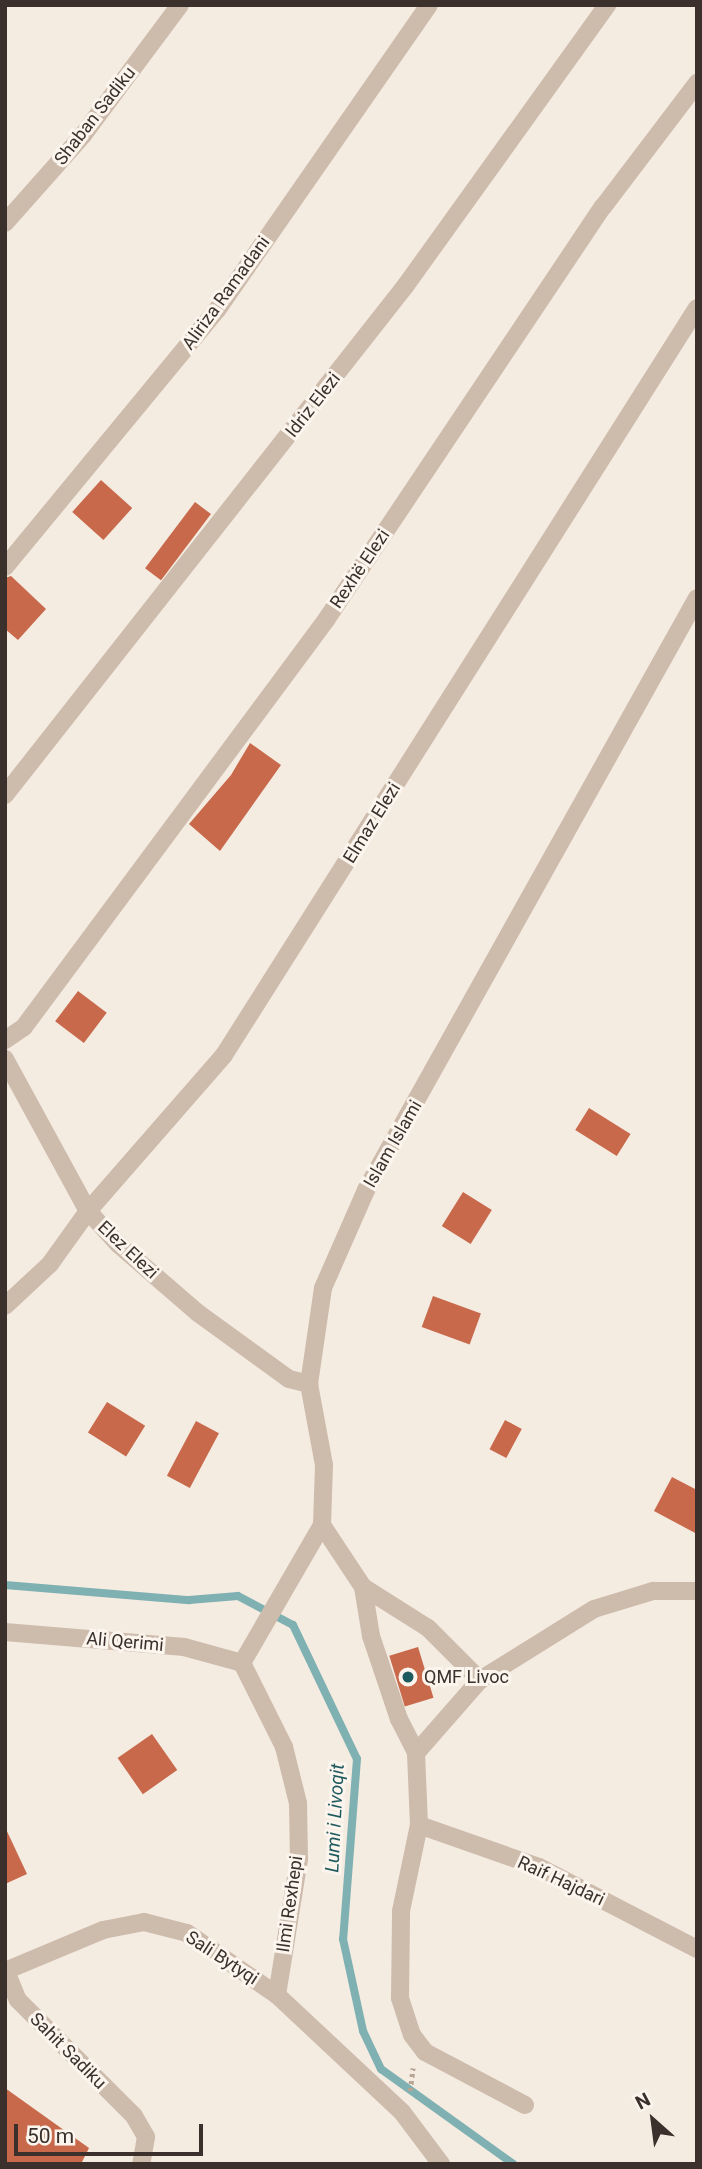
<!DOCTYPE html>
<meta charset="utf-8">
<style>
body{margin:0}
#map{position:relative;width:702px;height:2169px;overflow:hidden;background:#f4ebe1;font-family:Roboto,sans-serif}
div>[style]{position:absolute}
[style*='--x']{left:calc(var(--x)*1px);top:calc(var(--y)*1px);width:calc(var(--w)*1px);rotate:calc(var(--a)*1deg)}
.stream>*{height:8px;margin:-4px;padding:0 4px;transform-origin:4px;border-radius:4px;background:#7fb0b2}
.building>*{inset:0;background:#c8694b;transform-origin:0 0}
.path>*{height:4.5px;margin-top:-2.25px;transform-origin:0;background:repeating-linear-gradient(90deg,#b9a596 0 3.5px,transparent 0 7px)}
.minor>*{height:18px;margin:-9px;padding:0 9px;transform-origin:9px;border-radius:9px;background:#cdbbac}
.dots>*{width:19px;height:19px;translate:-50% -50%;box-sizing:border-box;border:4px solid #fbf5ee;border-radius:50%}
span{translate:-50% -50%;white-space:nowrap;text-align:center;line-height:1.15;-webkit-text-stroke:6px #fbf5ee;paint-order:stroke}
.street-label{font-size:18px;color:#3b302b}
.poi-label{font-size:18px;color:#3b302b}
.left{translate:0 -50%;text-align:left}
.water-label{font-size:19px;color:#1f5a5e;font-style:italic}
.frame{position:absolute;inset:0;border:7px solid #3b302b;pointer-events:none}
.north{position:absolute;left:618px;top:2085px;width:70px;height:70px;-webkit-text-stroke:5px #fbf5ee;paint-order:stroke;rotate:332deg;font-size:19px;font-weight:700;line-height:28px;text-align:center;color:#3b302b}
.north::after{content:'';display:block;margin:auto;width:24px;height:32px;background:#3b302b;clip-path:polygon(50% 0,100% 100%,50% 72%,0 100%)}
.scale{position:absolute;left:14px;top:2124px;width:189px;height:32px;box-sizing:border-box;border:4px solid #3b302b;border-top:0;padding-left:9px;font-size:21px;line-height:24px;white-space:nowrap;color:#3b302b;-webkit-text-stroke:5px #fbf5ee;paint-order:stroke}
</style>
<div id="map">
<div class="stream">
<div style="--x:5;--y:1585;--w:185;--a:4.7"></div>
<div style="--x:189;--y:1600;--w:49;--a:-4.7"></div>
<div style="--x:238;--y:1596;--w:62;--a:27.8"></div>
<div style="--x:293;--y:1625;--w:148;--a:64.5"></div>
<div style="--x:357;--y:1759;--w:181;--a:94.4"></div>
<div style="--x:343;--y:1939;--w:94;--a:77.7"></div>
<div style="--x:363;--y:2031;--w:42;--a:64.7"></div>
<div style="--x:381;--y:2069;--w:163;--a:35.7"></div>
</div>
<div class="building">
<div style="left:101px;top:480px;width:42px;height:43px;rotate:42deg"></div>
<div style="left:195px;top:502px;width:20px;height:83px;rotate:37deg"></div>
<div style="clip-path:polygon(11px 576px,46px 609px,18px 640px,5px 629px,5px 578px)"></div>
<div style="clip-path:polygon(250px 743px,281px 765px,220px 851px,189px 824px,231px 775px)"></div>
<div style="left:78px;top:991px;width:36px;height:38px;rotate:37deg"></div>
<div style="left:589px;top:1108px;width:49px;height:26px;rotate:32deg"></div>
<div style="left:463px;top:1192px;width:34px;height:40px;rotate:32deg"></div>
<div style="left:433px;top:1296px;width:51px;height:33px;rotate:20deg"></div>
<div style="left:107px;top:1402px;width:45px;height:36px;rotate:32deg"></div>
<div style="left:505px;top:1420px;width:19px;height:33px;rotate:28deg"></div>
<div style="left:196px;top:1421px;width:26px;height:62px;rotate:28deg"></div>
<div style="clip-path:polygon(672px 1477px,697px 1490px,697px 1534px,654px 1511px)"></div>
<div style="left:418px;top:1647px;width:53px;height:30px;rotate:73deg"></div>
<div style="left:152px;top:1734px;width:44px;height:42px;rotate:55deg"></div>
<div style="clip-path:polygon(5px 1827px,27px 1874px,5px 1884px)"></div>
<div style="clip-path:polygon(5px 2088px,89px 2148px,81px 2164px,5px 2164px)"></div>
</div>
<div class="path">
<div style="--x:410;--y:2091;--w:23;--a:-83"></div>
</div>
<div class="minor">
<div style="--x:5;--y:223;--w:118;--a:-48.4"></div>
<div style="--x:83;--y:135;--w:162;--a:-53.3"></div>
<div style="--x:5;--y:567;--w:333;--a:-50.5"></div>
<div style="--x:217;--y:310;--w:371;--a:-55.2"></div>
<div style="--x:5;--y:795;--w:649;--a:-51.82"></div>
<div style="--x:406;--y:285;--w:345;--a:-54.3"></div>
<div style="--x:5;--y:1040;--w:23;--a:-34"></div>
<div style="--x:24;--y:1027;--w:507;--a:-53.42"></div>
<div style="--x:326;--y:620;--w:497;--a:-56.2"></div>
<div style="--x:603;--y:207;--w:156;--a:-52.8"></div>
<div style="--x:5;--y:1059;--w:173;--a:61.4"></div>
<div style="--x:88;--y:1211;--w:45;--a:47.7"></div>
<div style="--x:118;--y:1244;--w:106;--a:40.8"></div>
<div style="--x:198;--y:1313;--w:112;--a:36"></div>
<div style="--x:289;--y:1379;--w:21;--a:14"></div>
<div style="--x:5;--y:1306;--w:62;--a:-43"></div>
<div style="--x:50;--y:1264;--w:65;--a:-54.4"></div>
<div style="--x:88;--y:1211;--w:207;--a:-48.9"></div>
<div style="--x:224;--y:1055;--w:884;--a:-57.66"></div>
<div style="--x:363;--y:1587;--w:50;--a:80.7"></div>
<div style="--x:371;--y:1636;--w:88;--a:71.4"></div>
<div style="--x:399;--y:1719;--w:38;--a:63"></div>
<div style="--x:5;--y:1632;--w:180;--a:4.8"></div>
<div style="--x:184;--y:1647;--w:60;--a:15.4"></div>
<div style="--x:242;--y:1663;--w:94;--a:63.4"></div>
<div style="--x:284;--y:1747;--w:58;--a:76"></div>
<div style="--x:298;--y:1803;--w:56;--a:89"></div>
<div style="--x:299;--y:1859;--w:138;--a:99.2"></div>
<div style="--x:277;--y:1995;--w:171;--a:43.1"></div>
<div style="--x:402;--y:2112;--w:65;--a:53.1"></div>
<div style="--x:242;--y:1663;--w:160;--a:-59.9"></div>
<div style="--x:480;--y:1680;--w:74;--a:-135"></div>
<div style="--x:428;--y:1628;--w:77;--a:-147.8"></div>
<div style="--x:363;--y:1587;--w:74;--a:-123.5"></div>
<div style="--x:322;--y:1525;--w:60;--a:-88.1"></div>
<div style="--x:324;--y:1465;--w:82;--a:-100.5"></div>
<div style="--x:309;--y:1384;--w:97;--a:-81.7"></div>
<div style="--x:323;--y:1288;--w:107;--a:-66.3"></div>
<div style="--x:366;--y:1190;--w:678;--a:-60.79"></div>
<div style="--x:419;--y:1825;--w:127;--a:19.3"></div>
<div style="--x:539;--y:1867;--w:178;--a:27.4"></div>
<div style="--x:5;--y:1971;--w:106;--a:-22.7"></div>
<div style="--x:103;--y:1930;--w:42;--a:-11"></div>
<div style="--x:144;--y:1922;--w:44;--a:14.3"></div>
<div style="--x:187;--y:1933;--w:109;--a:34.6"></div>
<div style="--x:6;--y:1971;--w:31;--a:68"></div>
<div style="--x:18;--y:2000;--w:164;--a:45"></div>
<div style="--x:134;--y:2116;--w:24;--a:60"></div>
<div style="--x:146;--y:2137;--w:27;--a:100"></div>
<div style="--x:525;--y:2105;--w:113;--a:-152.1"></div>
<div style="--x:425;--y:2052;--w:21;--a:-127"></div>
<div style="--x:412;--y:2035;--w:39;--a:-108"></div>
<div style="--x:400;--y:1998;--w:87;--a:-89.3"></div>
<div style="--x:401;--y:1911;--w:88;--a:-78.2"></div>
<div style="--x:419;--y:1825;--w:72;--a:-92.4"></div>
<div style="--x:416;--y:1753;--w:97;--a:-48.8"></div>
<div style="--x:480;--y:1680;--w:134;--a:-31.9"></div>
<div style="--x:594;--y:1609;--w:62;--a:-17"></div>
<div style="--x:653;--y:1591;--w:44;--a:0"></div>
</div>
<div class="dots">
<div style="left:408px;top:1677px;background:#1f5a5e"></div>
</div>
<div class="street-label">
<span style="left:95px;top:116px;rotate:-52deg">Shaban Sadiku</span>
<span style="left:226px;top:293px;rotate:-54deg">Aliriza Ramadani</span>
<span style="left:313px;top:405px;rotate:-52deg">Idriz Elezi</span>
<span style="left:360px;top:569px;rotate:-56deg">Rexhë Elezi</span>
<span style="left:372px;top:823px;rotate:-58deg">Elmaz Elezi</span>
<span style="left:393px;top:1144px;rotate:-60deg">Islam Islami</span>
<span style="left:128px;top:1250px;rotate:43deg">Elez Elezi</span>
<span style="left:125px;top:1642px;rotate:5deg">Ali Qerimi</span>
<span style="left:561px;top:1881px;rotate:25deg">Raif Hajdari</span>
<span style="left:290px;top:1904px;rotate:-82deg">Ilmi Rexhepi</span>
<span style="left:222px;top:1958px;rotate:33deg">Sali Bytyqi</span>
<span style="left:68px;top:2051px;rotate:45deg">Sahit Sadiku</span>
</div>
<div class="poi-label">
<span class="left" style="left:424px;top:1677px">QMF Livoc</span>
</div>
<div class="water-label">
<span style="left:335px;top:1818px;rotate:-87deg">Lumi i Livoqit</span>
</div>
<div class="frame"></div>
<div class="north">N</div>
<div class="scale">50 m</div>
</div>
